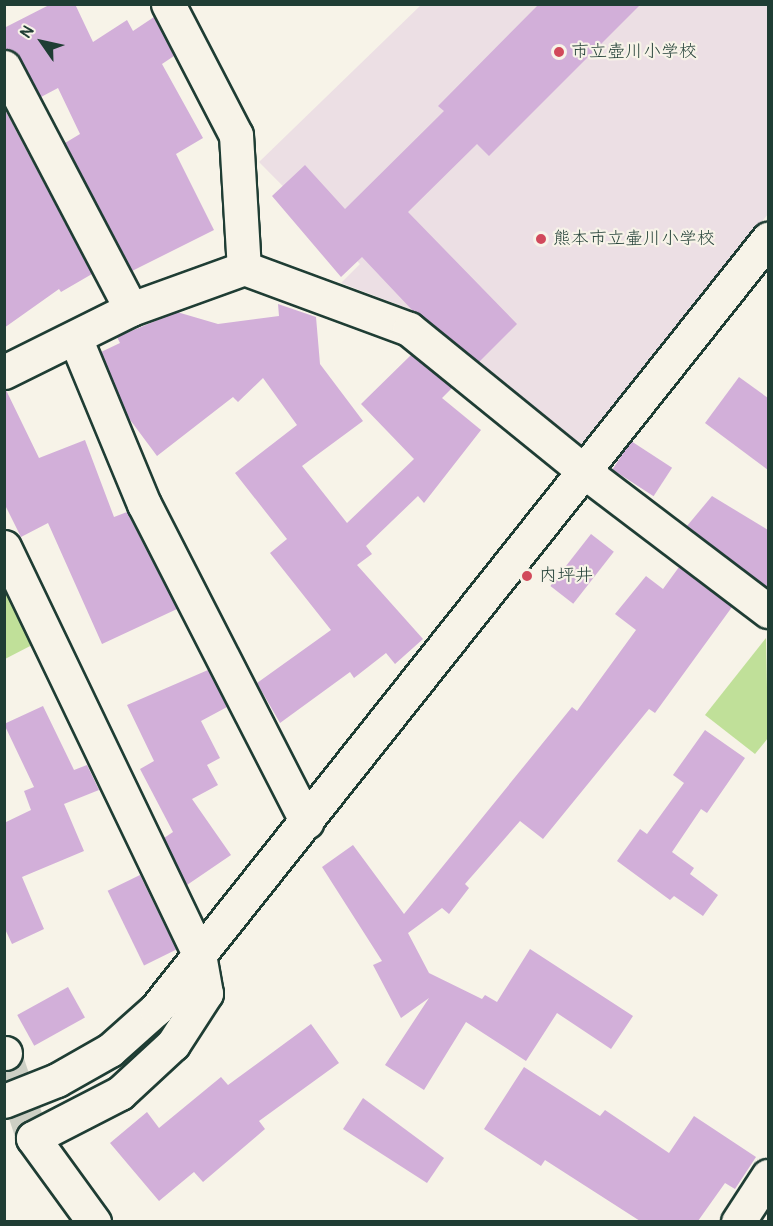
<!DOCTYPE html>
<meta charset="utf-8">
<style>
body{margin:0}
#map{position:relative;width:773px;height:1226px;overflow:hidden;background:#f7f3e8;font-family:Pangolin,"Klee One",sans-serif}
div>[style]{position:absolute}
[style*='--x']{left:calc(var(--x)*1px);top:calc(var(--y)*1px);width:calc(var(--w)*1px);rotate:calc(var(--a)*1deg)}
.built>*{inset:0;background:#ecdfe4}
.green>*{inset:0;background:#c0e099}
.building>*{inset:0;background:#d2afd9;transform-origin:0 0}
.minor-tunnel>*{height:33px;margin-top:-16.5px;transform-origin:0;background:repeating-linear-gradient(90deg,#cccfc4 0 33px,transparent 0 49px)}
.roads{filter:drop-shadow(2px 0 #1f3d34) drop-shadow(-2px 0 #1f3d34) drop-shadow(0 2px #1f3d34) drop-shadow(0 -2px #1f3d34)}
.minor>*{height:33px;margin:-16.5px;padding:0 16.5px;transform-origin:16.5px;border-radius:16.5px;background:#f7f3e8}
.tertiary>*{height:33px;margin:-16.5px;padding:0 16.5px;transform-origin:16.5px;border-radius:16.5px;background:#f7f3e8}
.dots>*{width:16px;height:16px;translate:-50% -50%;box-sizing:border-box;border:3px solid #f7f3e8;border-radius:50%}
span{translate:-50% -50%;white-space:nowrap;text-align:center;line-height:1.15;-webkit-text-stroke:4.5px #f7f3e8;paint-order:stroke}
.poi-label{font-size:18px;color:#1f3d34}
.left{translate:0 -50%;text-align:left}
.frame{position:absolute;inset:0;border:6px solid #1f3d34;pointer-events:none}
.north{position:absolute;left:12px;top:12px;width:60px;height:60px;-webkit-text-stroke:4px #f7f3e8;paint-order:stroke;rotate:304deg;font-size:16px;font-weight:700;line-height:24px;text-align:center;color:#1f3d34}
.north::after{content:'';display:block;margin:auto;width:21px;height:27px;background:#1f3d34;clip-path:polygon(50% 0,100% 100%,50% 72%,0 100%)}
</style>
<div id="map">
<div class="built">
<div style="clip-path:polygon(421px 5px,768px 5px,768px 214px,581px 445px,417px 312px,341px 283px,360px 264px,259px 162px)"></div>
</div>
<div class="green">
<div style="clip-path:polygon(4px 577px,36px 643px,5px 659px,4px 659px)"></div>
<div style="clip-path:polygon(766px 638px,768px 738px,755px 754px,705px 715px)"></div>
</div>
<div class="building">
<div style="clip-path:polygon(51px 4px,75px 4px,93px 42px,127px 20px,133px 31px,154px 17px,174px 56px,162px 64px,203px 138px,176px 154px,214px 230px,132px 271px,65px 143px,80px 134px,58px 88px,41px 97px,20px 58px,4px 48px,4px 28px)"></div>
<div style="clip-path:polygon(539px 4px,641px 4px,489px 156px,477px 144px,408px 212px,517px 324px,479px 362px,413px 311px,362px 257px,341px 277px,272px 196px,305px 165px,345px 209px,444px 111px,438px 106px)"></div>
<div style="clip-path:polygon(4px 108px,92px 274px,61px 292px,59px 289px,4px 328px)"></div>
<div style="clip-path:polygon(278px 304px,316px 317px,320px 364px,363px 421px,302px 466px,347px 523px,414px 459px,361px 404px,411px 355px,452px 388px,442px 398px,481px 430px,424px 503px,418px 496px,366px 546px,372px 554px,357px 565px,423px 639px,395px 664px,386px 653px,354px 678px,350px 672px,280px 723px,257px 683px,331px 630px,270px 553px,287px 539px,235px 473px,297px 425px,263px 378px,238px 402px,233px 397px,157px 456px,128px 417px,101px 352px,120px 343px,117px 337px,177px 312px,218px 324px,279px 316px)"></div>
<div style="clip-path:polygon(739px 377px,768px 398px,768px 470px,705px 423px)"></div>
<div style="clip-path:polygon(6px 390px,39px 458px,85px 440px,114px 517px,127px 512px,177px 609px,102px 644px,48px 523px,21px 537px,4px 503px)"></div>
<div style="left:631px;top:441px;width:49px;height:34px;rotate:33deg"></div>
<div style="clip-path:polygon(712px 496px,768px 530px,768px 588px,687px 526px)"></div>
<div style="left:591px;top:534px;width:29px;height:66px;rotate:38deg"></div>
<div style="clip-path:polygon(679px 567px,732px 607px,655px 713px,649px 709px,543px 839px,520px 821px,465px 884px,469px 888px,449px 914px,442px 908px,408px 933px,429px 973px,482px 999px,485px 995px,497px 1002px,530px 949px,633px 1016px,611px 1049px,557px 1013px,526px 1061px,466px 1022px,424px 1090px,385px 1065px,429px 998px,401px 1018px,373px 965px,382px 961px,322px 867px,353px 845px,404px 914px,572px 707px,577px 711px,636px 630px,615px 614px,646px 576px,663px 589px)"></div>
<div style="clip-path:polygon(208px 670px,227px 707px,201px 721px,220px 758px,207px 765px,218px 785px,192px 799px,231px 855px,187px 885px,164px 838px,173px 832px,140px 769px,154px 761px,127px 705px)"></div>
<div style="clip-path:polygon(43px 706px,74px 770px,87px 765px,99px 790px,64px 804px,84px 851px,22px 877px,44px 929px,12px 944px,4px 927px,4px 823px,31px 810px,24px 791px,34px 787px,4px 724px)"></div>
<div style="clip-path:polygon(705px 730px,745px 758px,707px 813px,701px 809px,672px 852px,694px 868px,690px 874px,718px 895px,703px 916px,674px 896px,670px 900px,617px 861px,640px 829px,647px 834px,684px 783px,673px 775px)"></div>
<div style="left:140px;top:875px;width:83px;height:36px;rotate:64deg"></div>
<div style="left:68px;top:987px;width:35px;height:58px;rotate:61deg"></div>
<div style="clip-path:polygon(311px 1024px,339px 1063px,259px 1121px,265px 1129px,203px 1182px,194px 1172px,159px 1201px,110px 1143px,147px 1112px,159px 1128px,221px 1077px,228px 1085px)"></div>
<div style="clip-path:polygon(524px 1067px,600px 1116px,605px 1110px,669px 1153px,694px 1116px,756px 1157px,735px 1189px,725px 1183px,698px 1221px,640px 1221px,545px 1160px,541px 1166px,484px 1129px)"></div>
<div style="clip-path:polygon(363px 1098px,444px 1158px,427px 1183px,343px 1129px)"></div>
</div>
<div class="minor-tunnel">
<div style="--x:5;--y:1053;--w:89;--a:71.8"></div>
</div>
<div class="roads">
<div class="minor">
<div style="--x:168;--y:4;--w:148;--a:62.6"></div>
<div style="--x:236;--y:135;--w:133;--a:86.6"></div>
<div style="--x:4;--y:67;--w:273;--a:62.3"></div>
<div style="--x:76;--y:340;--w:178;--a:67.5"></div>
<div style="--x:144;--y:504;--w:357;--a:62.9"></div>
<div style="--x:4;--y:372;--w:142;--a:-26.4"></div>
<div style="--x:131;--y:309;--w:120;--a:-19.9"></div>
<div style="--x:244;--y:268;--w:176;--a:20.3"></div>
<div style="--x:409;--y:329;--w:227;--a:39.1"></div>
<div style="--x:585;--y:472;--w:230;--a:37.2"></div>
<div style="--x:4;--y:547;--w:451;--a:64.4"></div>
<div style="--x:199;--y:954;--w:40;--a:80"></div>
<div style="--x:206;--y:993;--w:61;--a:122.9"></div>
<div style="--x:173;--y:1044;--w:72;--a:137.2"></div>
<div style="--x:120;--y:1093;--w:98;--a:152.7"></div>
<div style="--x:33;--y:1138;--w:104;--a:54"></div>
<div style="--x:4;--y:1053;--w:1;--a:0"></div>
<div style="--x:738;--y:1222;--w:55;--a:-56.9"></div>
</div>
<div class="tertiary">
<div style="--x:4;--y:1101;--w:57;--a:-21.6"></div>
<div style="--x:57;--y:1080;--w:61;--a:-29.5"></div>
<div style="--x:110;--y:1050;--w:62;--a:-41.7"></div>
<div style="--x:156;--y:1009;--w:984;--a:-51.52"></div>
</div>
</div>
<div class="dots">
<div style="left:559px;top:52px;background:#d1495b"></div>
<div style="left:541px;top:239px;background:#d1495b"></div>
<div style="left:527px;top:576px;background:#d1495b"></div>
</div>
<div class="poi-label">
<span class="left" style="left:571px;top:52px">市立壺川小学校</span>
<span class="left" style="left:553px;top:239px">熊本市立壷川小学校</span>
<span class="left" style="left:539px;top:576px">内坪井</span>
</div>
<div class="frame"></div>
<div class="north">N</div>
</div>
